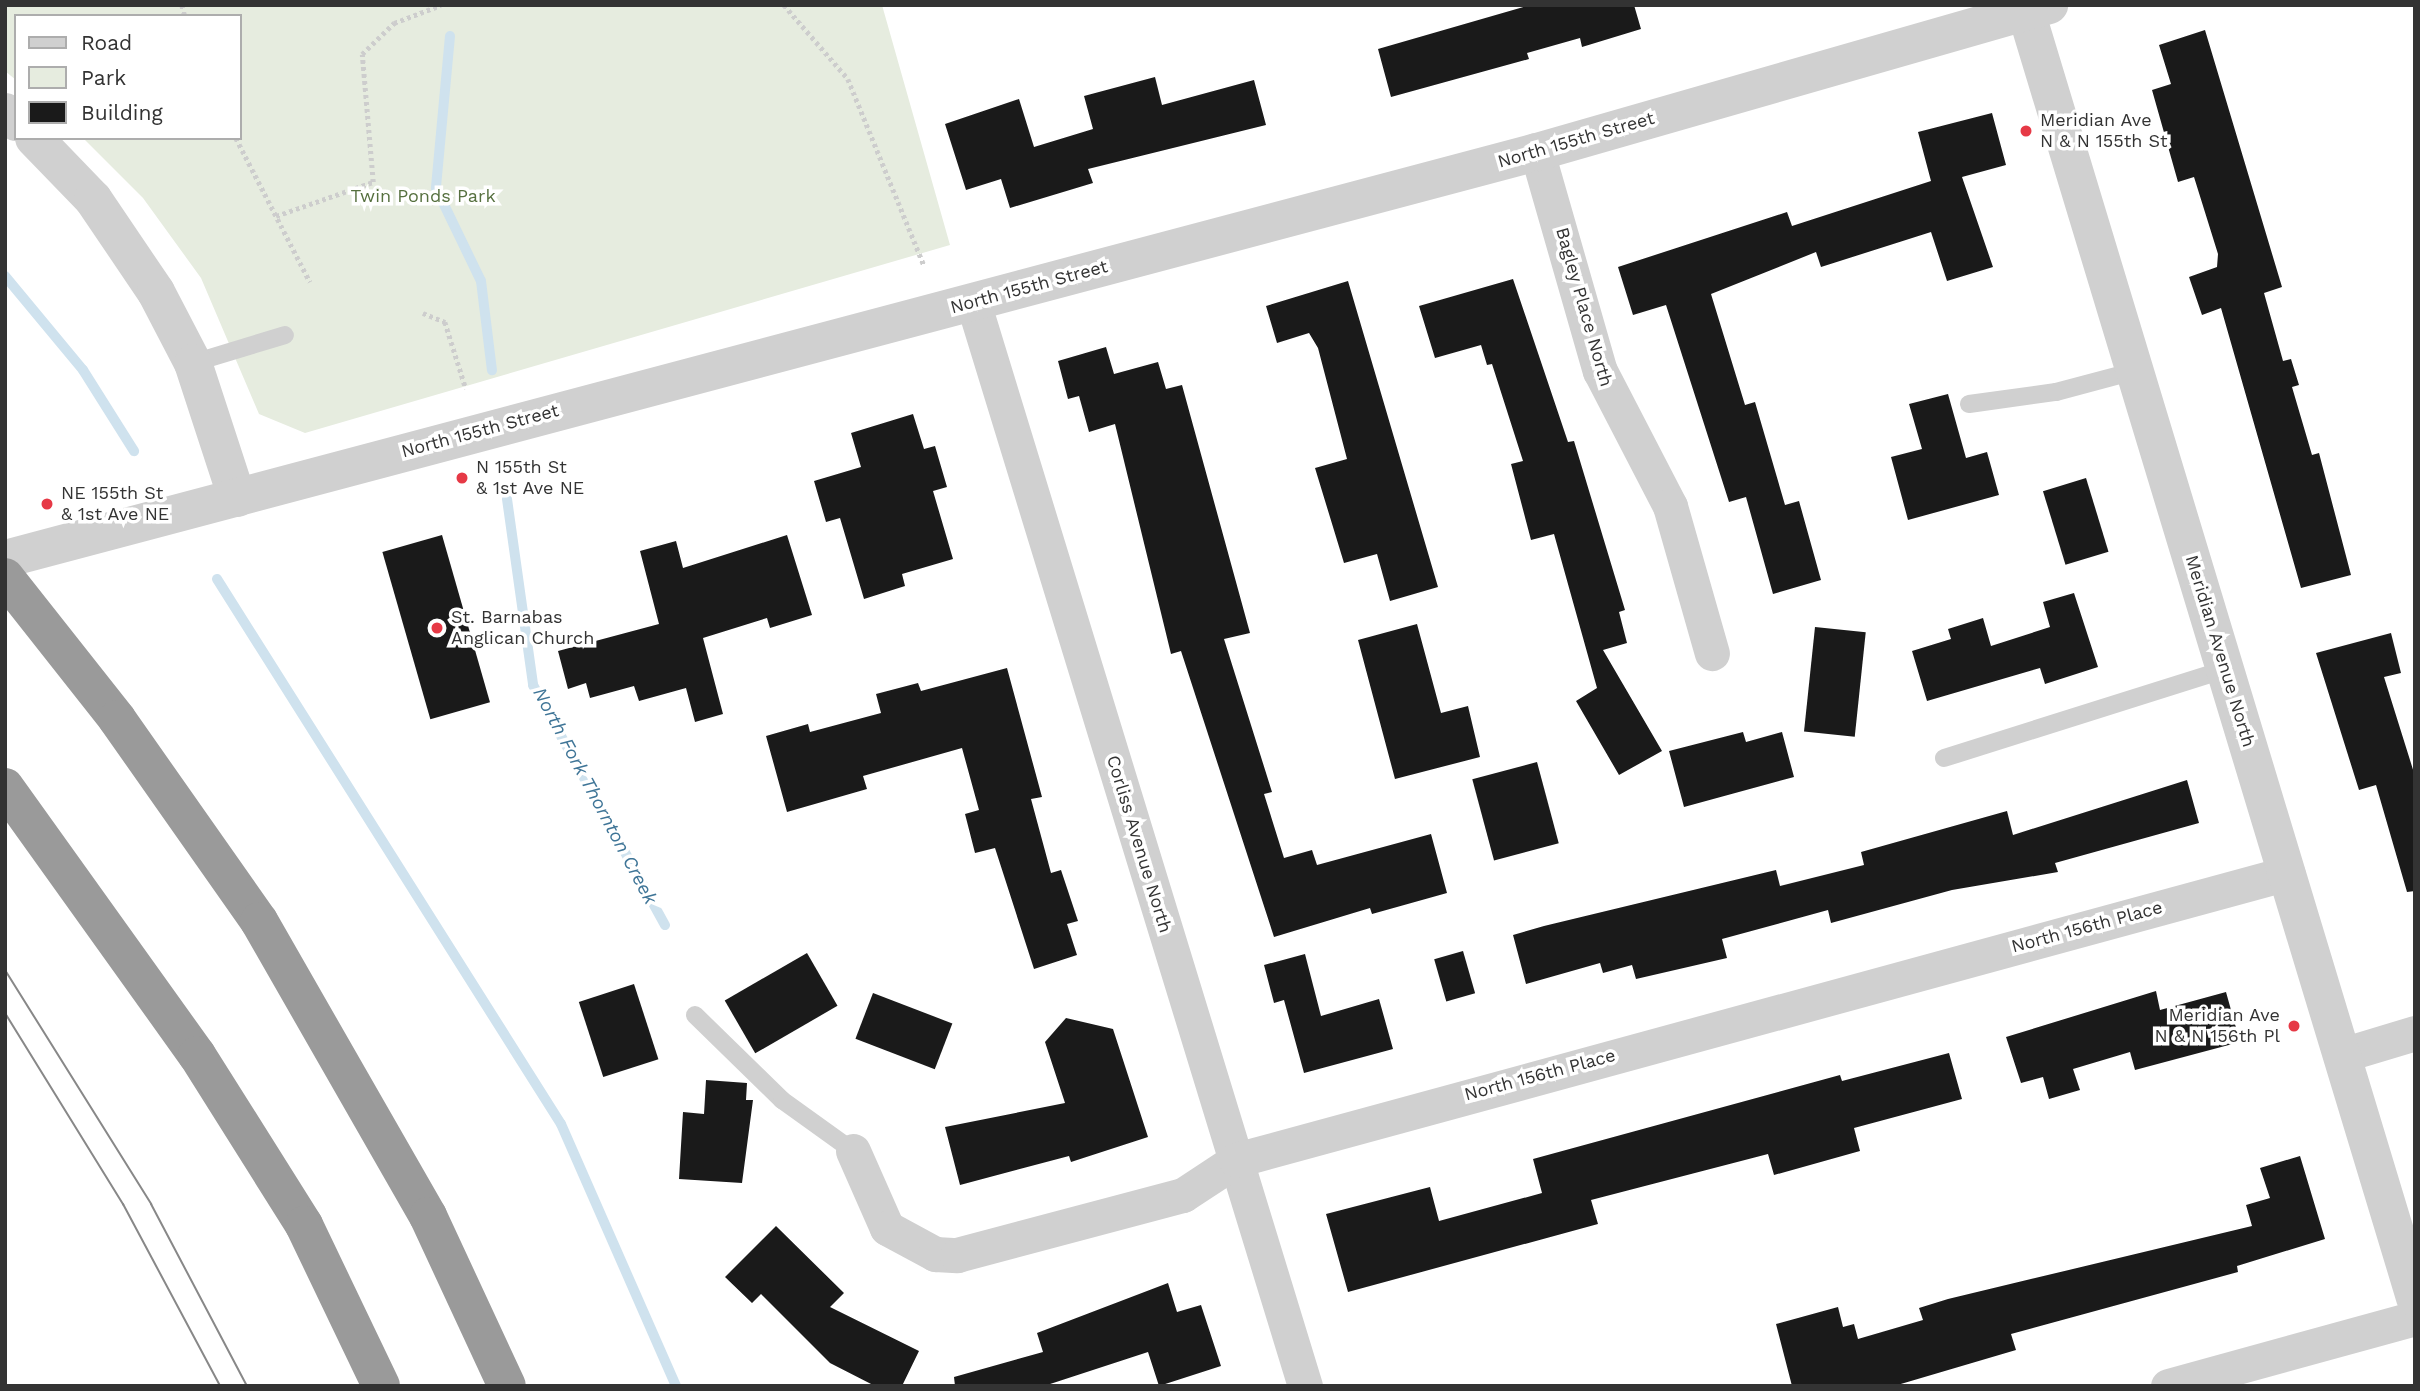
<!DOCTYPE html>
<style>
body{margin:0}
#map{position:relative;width:2420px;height:1391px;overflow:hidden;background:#fff;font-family:"Work Sans",sans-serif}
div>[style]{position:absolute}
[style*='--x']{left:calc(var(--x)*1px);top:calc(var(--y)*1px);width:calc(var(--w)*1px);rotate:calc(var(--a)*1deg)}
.green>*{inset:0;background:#e6ecdf}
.stream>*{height:10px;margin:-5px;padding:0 5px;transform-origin:5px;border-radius:5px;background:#cfe2ee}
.building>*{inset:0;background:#1a1a1a;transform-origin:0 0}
.path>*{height:4.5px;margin-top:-2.25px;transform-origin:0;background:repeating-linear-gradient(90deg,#cdcdcd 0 3.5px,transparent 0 7px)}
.service>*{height:18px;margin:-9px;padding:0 9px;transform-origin:9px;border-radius:9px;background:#d0d0d0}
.minor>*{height:35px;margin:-17.5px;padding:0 17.5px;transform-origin:17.5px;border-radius:17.5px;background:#d0d0d0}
.tertiary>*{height:38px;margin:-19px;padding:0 19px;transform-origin:19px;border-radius:19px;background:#d0d0d0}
.motorway>*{height:38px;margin:-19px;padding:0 19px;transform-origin:19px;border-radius:19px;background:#9a9a9a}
.tram>*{height:2px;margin:-1px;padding:0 1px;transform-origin:1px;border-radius:1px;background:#888}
.dots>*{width:19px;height:19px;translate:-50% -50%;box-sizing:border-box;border:4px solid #fff;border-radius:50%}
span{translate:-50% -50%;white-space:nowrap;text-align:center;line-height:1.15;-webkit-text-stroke:7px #fff;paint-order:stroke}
.poi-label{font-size:18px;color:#333}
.left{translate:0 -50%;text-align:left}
.right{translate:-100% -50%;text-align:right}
.street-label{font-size:18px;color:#333}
.park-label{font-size:18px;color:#56703f}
.water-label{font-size:19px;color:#3f7597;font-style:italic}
.frame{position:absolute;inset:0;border:7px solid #333;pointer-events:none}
.legend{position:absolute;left:14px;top:14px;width:228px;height:126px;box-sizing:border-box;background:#fff;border:2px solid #adadad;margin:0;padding:9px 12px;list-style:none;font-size:21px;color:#333}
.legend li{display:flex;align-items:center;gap:14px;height:35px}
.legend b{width:35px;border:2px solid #adadad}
</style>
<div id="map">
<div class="green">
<div style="clip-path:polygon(5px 5px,882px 5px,950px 245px,305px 433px,259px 414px,201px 278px,143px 198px,83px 138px,240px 138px,240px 16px,16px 16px,16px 80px,5px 71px)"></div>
</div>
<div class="stream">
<div style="--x:450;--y:36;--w:153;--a:95.3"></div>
<div style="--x:436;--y:188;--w:103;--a:64.2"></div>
<div style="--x:481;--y:281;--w:90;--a:83"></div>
<div style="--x:5;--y:276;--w:122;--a:50.3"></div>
<div style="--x:83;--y:370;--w:96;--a:57.8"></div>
<div style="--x:507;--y:499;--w:188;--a:82"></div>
<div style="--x:533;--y:685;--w:274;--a:61.2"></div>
<div style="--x:217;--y:579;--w:644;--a:57.74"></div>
<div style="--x:561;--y:1124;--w:286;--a:66.3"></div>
</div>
<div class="building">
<div style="clip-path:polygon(1530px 5px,1634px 5px,1641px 29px,1582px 47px,1580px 38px,1527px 53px,1529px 59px,1391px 97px,1378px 49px)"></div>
<div style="clip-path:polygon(2205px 30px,2282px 287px,2264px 293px,2283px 361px,2291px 359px,2299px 385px,2292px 387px,2312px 455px,2319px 453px,2351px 575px,2301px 588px,2221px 308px,2202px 315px,2189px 277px,2217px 267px,2218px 254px,2194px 177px,2178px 182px,2152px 90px,2171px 84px,2159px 45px)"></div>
<div style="clip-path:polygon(1155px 77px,1162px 105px,1254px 80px,1266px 125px,1088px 169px,1093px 183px,1010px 208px,1001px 179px,966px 190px,945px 124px,1019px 99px,1034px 147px,1093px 129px,1084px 96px)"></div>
<div style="clip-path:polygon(1992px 113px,2006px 165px,1962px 177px,1993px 267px,1947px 281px,1931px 232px,1821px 267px,1816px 252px,1711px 294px,1745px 405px,1755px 402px,1785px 505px,1799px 501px,1821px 580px,1773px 594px,1746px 497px,1729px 502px,1666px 305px,1633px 315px,1618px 267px,1787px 212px,1792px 226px,1931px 181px,1918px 132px)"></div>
<div style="clip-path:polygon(1513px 279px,1568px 442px,1574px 441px,1625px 610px,1619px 612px,1627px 643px,1603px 650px,1662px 751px,1619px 775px,1576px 701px,1597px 688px,1554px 534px,1531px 540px,1511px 464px,1523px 461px,1492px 364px,1487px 365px,1481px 345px,1435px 358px,1419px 306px)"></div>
<div style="clip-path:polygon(1348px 281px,1438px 587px,1390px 601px,1377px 554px,1344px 563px,1315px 468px,1347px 459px,1318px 348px,1309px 333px,1277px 343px,1266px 306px)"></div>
<div style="clip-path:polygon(1106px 347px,1114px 374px,1158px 362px,1166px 389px,1182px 385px,1250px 633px,1224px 639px,1272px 792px,1264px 794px,1284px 858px,1312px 850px,1317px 865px,1431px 834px,1447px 893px,1372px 914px,1370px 908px,1274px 937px,1181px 651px,1171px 654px,1115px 424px,1089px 432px,1079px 396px,1068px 399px,1058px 361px)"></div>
<div style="clip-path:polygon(1948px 394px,1966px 458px,1987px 452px,1999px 495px,1908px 520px,1891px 457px,1922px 449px,1909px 404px)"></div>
<div style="clip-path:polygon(913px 414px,924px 449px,935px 446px,947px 487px,933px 491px,953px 559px,902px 574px,905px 586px,864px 599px,840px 518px,826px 522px,814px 481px,861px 467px,851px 433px)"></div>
<div style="left:2086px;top:478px;width:77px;height:45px;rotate:73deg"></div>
<div style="left:442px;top:535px;width:174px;height:62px;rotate:74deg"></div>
<div style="clip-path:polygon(787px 535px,812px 615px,770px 628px,767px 618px,703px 638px,723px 714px,695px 722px,686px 688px,639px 701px,634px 686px,590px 698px,586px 683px,568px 689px,558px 651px,659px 624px,640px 551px,676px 541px,683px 568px)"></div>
<div style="clip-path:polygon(2074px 593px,2098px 667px,2045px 684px,2040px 668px,1927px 701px,1912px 651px,1951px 639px,1948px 629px,1983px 618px,1991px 646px,2050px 627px,2043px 602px)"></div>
<div style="clip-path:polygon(1417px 624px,1441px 713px,1468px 706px,1480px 757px,1395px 779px,1358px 640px)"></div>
<div style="left:1815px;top:627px;width:51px;height:105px;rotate:6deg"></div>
<div style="clip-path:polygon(2391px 633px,2401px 673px,2384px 677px,2415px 776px,2415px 891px,2407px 892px,2376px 785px,2359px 790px,2316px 653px)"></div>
<div style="clip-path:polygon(1007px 668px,1042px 797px,1031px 799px,1051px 873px,1061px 870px,1078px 921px,1067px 924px,1077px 955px,1034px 969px,995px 848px,975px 853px,965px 814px,979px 810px,962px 748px,863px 776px,867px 789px,787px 812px,766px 736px,808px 724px,810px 732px,881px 713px,876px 694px,918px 683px,921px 691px)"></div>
<div style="clip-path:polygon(1743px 732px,1746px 742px,1782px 732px,1794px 777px,1684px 807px,1669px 751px)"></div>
<div style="left:1537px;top:762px;width:84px;height:67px;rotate:75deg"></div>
<div style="clip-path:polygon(2187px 780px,2199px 823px,2055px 863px,2058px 872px,1952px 890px,1831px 923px,1828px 910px,1722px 939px,1727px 958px,1636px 979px,1632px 965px,1603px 973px,1600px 963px,1526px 984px,1513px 935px,1544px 926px,1776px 870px,1780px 886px,1864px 865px,1861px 852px,2007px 811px,2013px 835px)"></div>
<div style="left:1463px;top:951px;width:44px;height:30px;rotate:74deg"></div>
<div style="left:807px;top:953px;width:61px;height:95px;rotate:60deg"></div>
<div style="clip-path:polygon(1305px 954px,1321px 1016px,1379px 999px,1393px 1049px,1304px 1073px,1284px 1000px,1274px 1003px,1264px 965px)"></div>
<div style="left:634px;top:984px;width:79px;height:58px;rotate:72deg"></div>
<div style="clip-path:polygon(2156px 991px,2160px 1010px,2226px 992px,2240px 1042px,2135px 1070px,2130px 1052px,2073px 1069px,2080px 1090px,2049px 1099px,2043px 1077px,2021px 1083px,2006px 1037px)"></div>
<div style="left:873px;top:993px;width:85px;height:49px;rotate:21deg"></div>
<div style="clip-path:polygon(1066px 1018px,1113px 1029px,1148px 1137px,1071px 1162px,1069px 1156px,960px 1185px,945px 1127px,1065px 1103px,1045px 1042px)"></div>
<div style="clip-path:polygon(1949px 1053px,1962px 1099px,1854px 1128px,1860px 1151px,1774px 1175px,1768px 1154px,1591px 1200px,1598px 1224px,1348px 1292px,1326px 1214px,1430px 1187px,1439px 1221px,1542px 1193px,1533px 1159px,1840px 1075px,1842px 1081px)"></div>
<div style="clip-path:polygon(706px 1080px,747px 1083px,746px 1100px,753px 1100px,742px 1183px,679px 1179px,683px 1112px,704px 1114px)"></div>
<div style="clip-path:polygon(2300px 1156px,2325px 1239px,2237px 1266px,2238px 1272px,2011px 1334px,2016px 1350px,1894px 1386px,1792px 1386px,1776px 1324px,1838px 1307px,1843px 1327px,1854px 1324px,1858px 1339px,1923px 1320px,1919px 1308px,1948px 1299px,2252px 1226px,2246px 1205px,2270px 1198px,2260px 1168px)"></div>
<div style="clip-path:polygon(776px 1226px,844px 1293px,830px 1307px,919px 1351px,902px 1386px,875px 1386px,830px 1363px,761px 1294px,752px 1303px,725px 1277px)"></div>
<div style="clip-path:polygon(1168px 1283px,1177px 1312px,1201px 1305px,1221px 1366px,1159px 1386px,1148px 1352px,1044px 1386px,955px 1386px,954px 1377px,1043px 1352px,1037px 1333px)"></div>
</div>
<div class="path">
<div style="--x:182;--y:5;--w:11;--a:75"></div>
<div style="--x:558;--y:5;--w:95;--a:0"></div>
<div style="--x:784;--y:5;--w:98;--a:49.1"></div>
<div style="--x:848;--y:79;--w:201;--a:67.8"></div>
<div style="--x:236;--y:138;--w:162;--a:62.8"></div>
<div style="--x:276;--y:216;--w:103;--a:-19.3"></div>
<div style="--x:373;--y:182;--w:128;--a:-94.9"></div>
<div style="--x:362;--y:54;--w:45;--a:-44.1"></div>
<div style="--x:394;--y:23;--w:50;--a:-21"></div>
<div style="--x:423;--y:313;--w:24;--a:22"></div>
<div style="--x:445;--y:322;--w:70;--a:72.6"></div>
</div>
<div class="service">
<div style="--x:193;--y:363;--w:96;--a:-16.9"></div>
<div style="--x:1969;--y:404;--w:88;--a:-7.9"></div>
<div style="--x:2056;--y:392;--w:82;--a:-14.9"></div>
<div style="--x:1944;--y:758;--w:296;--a:-17.5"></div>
<div style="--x:695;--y:1015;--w:122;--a:44.3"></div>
<div style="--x:782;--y:1100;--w:87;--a:35.7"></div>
</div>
<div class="minor">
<div style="--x:1537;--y:152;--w:228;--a:74"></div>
<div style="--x:1600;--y:371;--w:152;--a:62.6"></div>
<div style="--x:1670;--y:506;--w:153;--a:74.1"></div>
<div style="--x:973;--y:302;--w:1134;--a:72.97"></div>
<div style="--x:2342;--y:1055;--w:76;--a:-16.8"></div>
<div style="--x:853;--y:1151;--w:84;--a:66.2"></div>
<div style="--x:887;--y:1228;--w:55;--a:28.4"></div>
<div style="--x:935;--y:1254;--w:22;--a:3"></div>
<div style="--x:957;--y:1255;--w:234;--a:-14.9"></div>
<div style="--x:1183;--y:1195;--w:64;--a:-33.4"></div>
<div style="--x:1236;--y:1160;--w:1090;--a:-15.26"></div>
<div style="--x:2168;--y:1386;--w:256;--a:-15.4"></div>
</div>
<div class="tertiary">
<div style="--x:2024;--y:5;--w:1351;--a:73.17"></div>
<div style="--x:5;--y:112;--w:15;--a:42"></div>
<div style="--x:34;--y:138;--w:85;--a:46"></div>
<div style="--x:93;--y:199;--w:112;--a:55.9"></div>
<div style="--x:156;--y:292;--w:80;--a:62.5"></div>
<div style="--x:193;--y:363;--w:142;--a:71.9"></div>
<div style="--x:5;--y:559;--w:1585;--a:-14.88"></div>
<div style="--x:1537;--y:152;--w:533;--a:-16.02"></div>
</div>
<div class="motorway">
<div style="--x:5;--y:577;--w:181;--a:51.7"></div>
<div style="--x:117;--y:719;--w:247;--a:54.9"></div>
<div style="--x:259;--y:921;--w:340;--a:60.2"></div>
<div style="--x:428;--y:1216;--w:187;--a:65.1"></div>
<div style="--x:5;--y:787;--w:330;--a:54.4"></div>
<div style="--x:197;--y:1055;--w:201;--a:57.8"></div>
<div style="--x:304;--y:1225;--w:178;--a:64.4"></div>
</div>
<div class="tram">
<div style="--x:5;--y:970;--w:276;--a:58"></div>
<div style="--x:151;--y:1204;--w:206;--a:62.2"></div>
<div style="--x:5;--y:1013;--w:225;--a:58.3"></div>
<div style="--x:123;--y:1204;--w:206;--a:61.9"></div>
</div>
<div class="dots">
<div style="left:2026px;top:131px;background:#e63946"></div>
<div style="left:462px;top:478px;background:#e63946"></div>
<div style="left:47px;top:504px;background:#e63946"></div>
<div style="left:437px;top:628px;background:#e63946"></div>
<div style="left:2294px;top:1026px;background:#e63946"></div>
</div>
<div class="poi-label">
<span class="left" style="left:2040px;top:131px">Meridian Ave<br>N &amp; N 155th St</span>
<span class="left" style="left:476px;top:478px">N 155th St<br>&amp; 1st Ave NE</span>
<span class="left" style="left:61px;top:504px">NE 155th St<br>&amp; 1st Ave NE</span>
<span class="left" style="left:451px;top:628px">St. Barnabas<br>Anglican Church</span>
<span class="right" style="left:2280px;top:1026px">Meridian Ave<br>N &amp; N 156th Pl</span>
</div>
<div class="street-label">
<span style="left:1576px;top:140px;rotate:-16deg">North 155th Street</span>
<span style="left:1029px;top:287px;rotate:-15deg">North 155th Street</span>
<span style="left:1584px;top:307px;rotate:74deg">Bagley Place North</span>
<span style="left:480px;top:431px;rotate:-15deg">North 155th Street</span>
<span style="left:2220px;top:651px;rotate:73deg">Meridian Avenue North</span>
<span style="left:1139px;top:844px;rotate:73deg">Corliss Avenue North</span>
<span style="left:2087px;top:927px;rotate:-15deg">North 156th Place</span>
<span style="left:1540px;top:1075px;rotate:-15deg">North 156th Place</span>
</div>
<div class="park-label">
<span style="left:423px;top:196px">Twin Ponds Park</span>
</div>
<div class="water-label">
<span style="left:595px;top:796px;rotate:62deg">North Fork Thornton Creek</span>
</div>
<div class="frame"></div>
<ul class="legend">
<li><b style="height:9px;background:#d0d0d0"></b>Road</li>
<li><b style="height:19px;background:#e6ecdf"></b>Park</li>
<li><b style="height:19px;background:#1a1a1a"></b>Building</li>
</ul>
</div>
